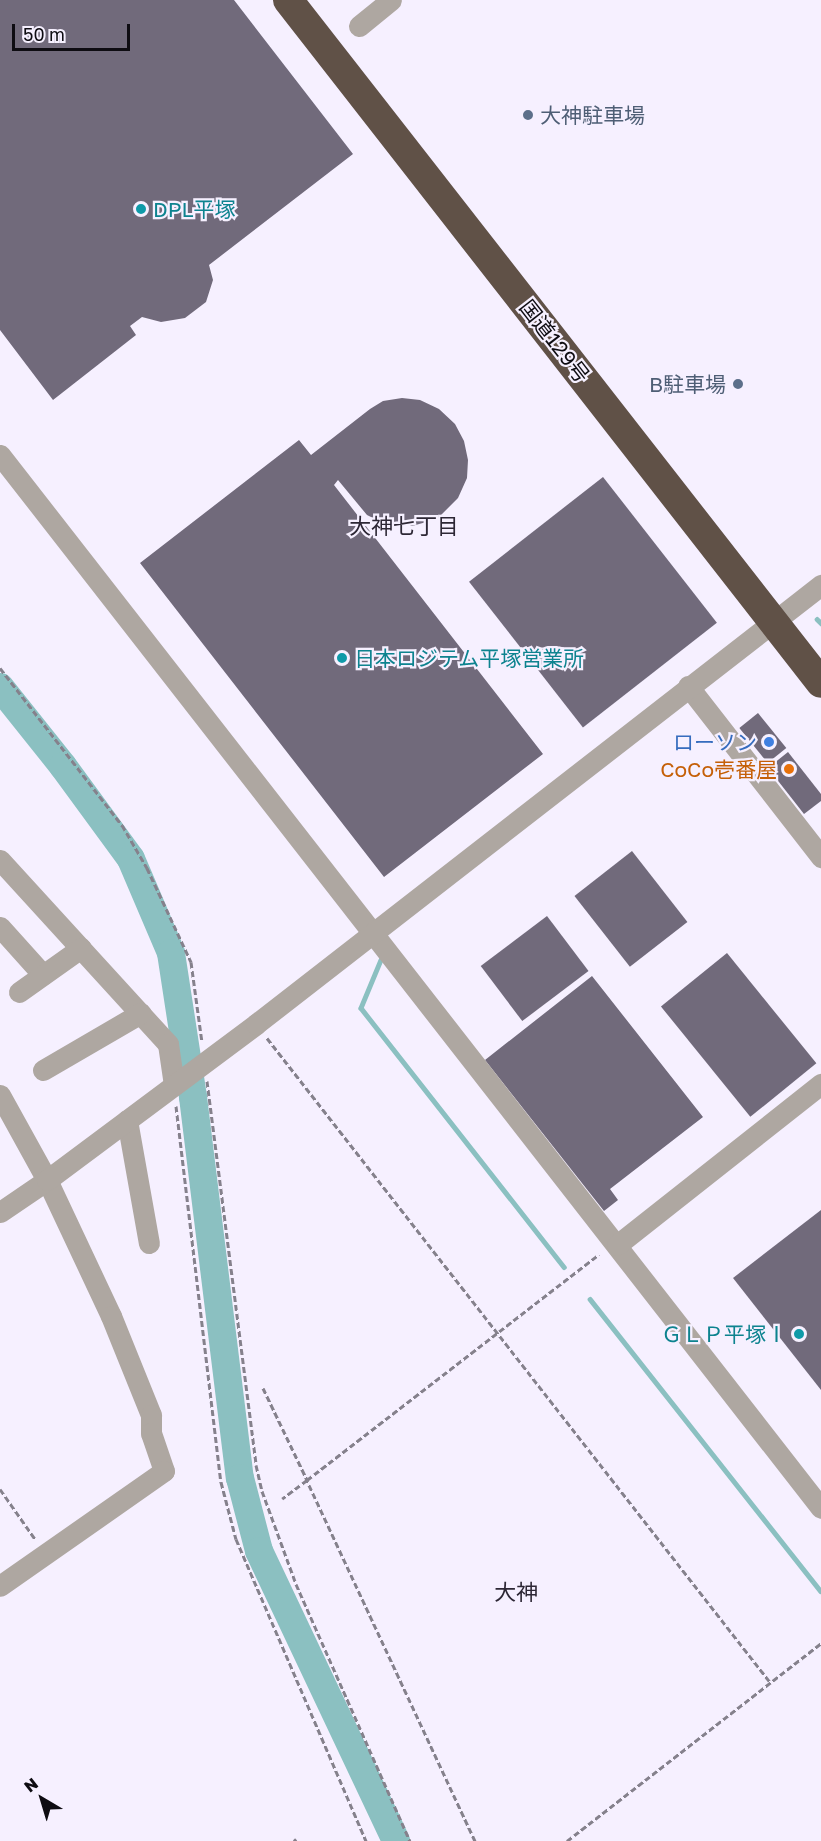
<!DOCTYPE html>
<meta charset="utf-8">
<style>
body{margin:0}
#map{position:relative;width:821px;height:1841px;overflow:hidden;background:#f6f0ff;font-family:"Golos Text","Noto Sans JP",sans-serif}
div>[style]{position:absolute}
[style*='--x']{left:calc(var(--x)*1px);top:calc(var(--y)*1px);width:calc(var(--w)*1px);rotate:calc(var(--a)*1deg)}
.stream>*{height:4.5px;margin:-2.25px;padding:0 2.25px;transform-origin:2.25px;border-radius:2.25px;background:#8bc0c1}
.river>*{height:28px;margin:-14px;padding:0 14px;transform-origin:14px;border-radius:14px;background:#8bc0c1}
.building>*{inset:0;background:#716a7b;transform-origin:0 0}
.path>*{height:3px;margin-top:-1.5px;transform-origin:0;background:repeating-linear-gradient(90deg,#85818c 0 6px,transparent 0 9px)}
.minor>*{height:21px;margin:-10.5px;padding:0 10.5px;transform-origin:10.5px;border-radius:10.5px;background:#aea7a1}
.highway>*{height:30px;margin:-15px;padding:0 15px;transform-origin:15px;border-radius:15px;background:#605147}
.dots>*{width:16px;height:16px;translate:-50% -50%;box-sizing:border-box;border:3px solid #f6f0ff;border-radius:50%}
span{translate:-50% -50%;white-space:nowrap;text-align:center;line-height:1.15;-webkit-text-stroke:4.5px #f6f0ff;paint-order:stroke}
.service-label{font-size:21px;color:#4e5e75}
.left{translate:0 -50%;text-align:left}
.right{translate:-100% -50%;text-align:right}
.culture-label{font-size:21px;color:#0d838f}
.street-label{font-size:21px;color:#0e0c12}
.shop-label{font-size:21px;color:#366cbe}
.food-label{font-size:21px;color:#c56008}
.neighbourhood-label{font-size:22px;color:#2d2735}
.north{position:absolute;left:12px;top:1769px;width:60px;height:60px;-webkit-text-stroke:4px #f6f0ff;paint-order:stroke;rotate:322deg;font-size:16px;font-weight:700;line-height:24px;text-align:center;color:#0e0c12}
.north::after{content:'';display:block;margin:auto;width:21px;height:27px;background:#0e0c12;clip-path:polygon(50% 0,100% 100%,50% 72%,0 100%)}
.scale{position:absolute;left:12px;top:24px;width:118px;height:27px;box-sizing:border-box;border:3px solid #0e0c12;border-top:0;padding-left:8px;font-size:18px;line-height:21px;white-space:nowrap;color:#0e0c12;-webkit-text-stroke:4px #f6f0ff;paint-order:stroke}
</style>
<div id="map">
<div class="stream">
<div style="--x:817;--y:619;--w:6;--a:45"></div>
<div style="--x:381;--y:960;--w:52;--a:112.6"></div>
<div style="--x:361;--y:1008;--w:329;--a:51.9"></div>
<div style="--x:590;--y:1299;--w:372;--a:51.7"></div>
</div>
<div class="river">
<div style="--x:0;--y:687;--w:101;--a:51.4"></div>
<div style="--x:63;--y:766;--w:115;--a:53.8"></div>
<div style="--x:131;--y:859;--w:102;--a:66.9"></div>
<div style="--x:171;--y:953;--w:146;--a:81.3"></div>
<div style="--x:193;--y:1097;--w:384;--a:83"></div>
<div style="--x:240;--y:1478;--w:75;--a:75.4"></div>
<div style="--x:259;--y:1551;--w:321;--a:64.7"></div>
</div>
<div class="building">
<div style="clip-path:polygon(0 0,234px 0,353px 154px,209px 265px,213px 280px,206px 302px,185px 318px,161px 322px,142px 317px,130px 326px,136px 335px,53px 400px,0 330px)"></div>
<div style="clip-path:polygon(402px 398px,420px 400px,439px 409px,455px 424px,464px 441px,468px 460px,467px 478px,458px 498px,437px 519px,412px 526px,387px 525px,367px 515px,338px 480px,334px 485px,543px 754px,384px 877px,140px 563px,299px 440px,311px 455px,370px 409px,383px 401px)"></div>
<div style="left:603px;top:477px;width:185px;height:170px;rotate:52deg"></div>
<div style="left:758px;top:713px;width:45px;height:24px;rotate:51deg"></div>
<div style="clip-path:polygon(788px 752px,821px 794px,821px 801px,804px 814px,768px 768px)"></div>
<div style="left:632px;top:851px;width:90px;height:73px;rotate:52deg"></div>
<div style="left:547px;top:916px;width:69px;height:83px;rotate:53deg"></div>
<div style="left:727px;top:953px;width:142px;height:85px;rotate:51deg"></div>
<div style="clip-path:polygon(592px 976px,703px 1117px,610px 1189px,618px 1200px,604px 1211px,485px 1060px)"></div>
<div style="clip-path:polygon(821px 1210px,821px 1390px,733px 1278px)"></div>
</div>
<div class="path">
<div style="--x:0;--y:668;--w:199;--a:52.2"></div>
<div style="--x:122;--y:825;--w:50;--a:59.8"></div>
<div style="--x:147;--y:868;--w:104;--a:64.9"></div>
<div style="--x:191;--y:962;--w:81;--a:82.2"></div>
<div style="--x:267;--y:1038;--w:817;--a:52.01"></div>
<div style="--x:207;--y:1081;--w:387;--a:82.7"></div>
<div style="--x:256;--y:1465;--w:27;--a:77"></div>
<div style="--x:262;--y:1491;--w:99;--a:69.9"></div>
<div style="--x:296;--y:1584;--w:281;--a:66.1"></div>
<div style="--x:176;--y:1106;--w:379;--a:83.2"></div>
<div style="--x:221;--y:1482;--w:59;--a:75.3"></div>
<div style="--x:236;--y:1539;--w:329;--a:66.7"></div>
<div style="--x:263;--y:1388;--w:102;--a:64.4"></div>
<div style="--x:307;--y:1480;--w:31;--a:143"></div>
<div style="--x:0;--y:1489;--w:61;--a:55"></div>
<div style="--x:294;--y:1841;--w:3;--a:-45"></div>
<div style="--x:475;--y:1841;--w:398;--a:-115"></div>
<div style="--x:307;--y:1480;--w:369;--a:-37.7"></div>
<div style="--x:567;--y:1841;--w:322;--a:-37.9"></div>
</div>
<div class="minor">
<div style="--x:359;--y:26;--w:41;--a:-39.1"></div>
<div style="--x:0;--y:455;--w:1335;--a:52.06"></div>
<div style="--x:688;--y:686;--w:217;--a:52.1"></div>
<div style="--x:0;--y:860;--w:249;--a:47.6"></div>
<div style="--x:168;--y:1044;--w:41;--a:81.7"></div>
<div style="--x:0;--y:927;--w:64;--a:48.1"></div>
<div style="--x:19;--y:992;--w:76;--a:-35.4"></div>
<div style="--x:43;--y:1070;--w:113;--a:-30.2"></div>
<div style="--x:0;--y:1095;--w:97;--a:61.1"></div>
<div style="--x:47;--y:1180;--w:150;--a:64.8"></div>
<div style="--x:111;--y:1316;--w:107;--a:68"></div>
<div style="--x:151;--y:1415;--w:18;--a:90"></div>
<div style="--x:151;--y:1433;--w:40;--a:71.1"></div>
<div style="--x:164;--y:1471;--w:200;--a:145"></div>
<div style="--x:127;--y:1120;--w:125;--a:79.9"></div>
<div style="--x:0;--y:1212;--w:57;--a:-34.2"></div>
<div style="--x:47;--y:1180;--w:261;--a:-36.7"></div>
<div style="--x:256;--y:1024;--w:716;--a:-37.85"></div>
<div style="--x:617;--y:1245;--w:260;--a:-38.3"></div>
</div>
<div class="highway">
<div style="--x:288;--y:0;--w:866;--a:52.03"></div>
</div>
<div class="dots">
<div style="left:528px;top:115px;background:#5c6f8a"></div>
<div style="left:141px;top:209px;background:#0f9aa8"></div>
<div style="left:738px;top:384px;background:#5c6f8a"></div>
<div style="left:342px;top:658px;background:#0f9aa8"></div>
<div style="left:769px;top:742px;background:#3f7fe0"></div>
<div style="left:789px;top:769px;background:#e8710a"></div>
<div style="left:799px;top:1334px;background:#0f9aa8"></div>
</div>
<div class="service-label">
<span class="left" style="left:540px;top:115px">大神駐車場</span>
<span class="right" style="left:726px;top:384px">B駐車場</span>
</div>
<div class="culture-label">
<span class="left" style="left:153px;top:209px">DPL平塚</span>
<span class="left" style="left:354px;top:658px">日本ロジテム平塚営業所</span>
<span class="right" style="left:787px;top:1334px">ＧＬＰ平塚Ⅰ</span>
</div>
<div class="street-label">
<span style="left:555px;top:341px;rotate:52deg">国道129号</span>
</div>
<div class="shop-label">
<span class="right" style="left:757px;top:742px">ローソン</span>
</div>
<div class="food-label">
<span class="right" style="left:777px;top:769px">CoCo壱番屋</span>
</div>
<div class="neighbourhood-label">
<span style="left:404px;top:526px">大神七丁目</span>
<span style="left:516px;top:1592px">大神</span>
</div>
<div class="north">N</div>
<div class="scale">50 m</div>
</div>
